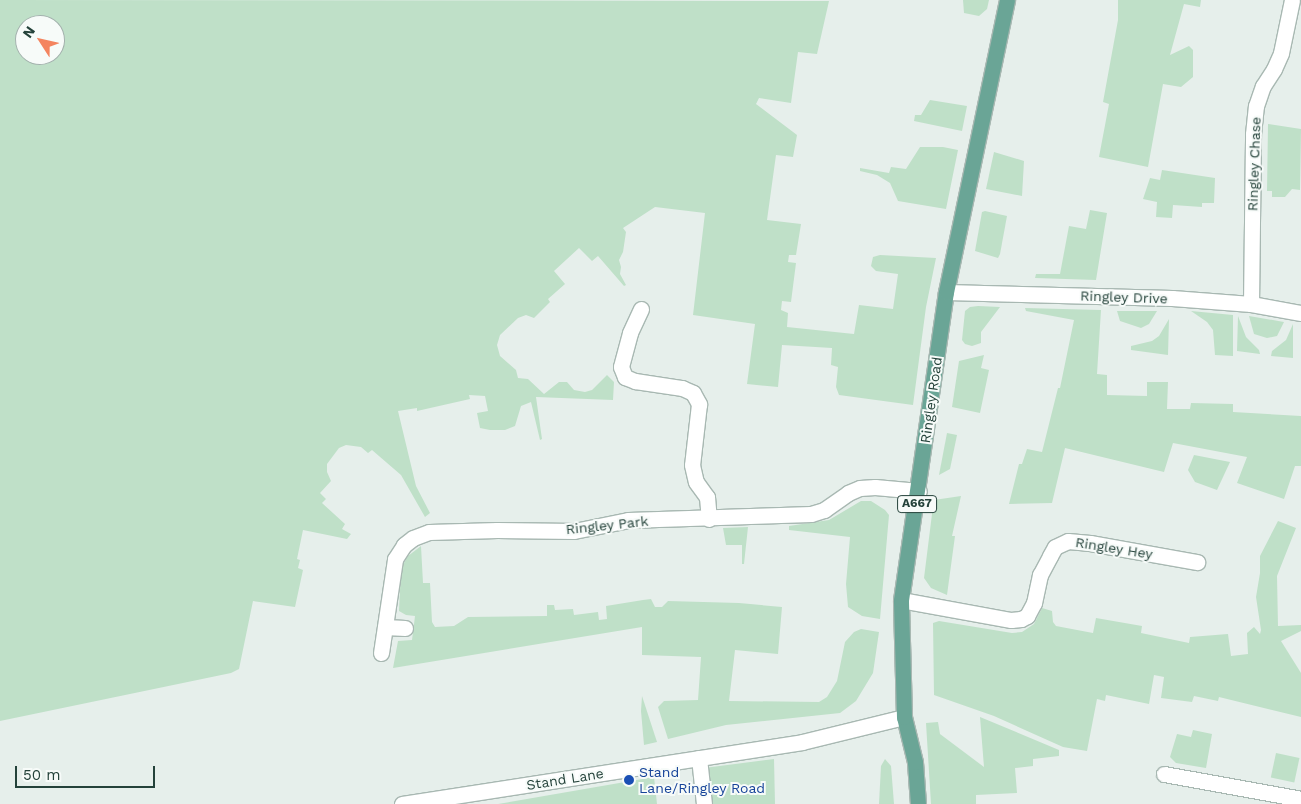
<!DOCTYPE html>
<style>
body{margin:0}
#map{position:relative;width:1301px;height:804px;overflow:hidden;background:#e6efeb;font-family:"Work Sans",sans-serif}
div>[style]{position:absolute}
[style*='--x']{left:calc(var(--x)*1px);top:calc(var(--y)*1px);width:calc(var(--w)*1px);rotate:calc(var(--a)*1deg)}
.green>*{inset:0;background:#bfe0c8;transform-origin:0 0}
.roads{filter:drop-shadow(1px 0 #a8b8b2) drop-shadow(-1px 0 #a8b8b2) drop-shadow(0 1px #a8b8b2) drop-shadow(0 -1px #a8b8b2)}
.minor>*{height:15px;margin:-7.5px;padding:0 7.5px;transform-origin:7.5px;border-radius:7.5px;background:#fff}
.tertiary>*{height:15px;margin:-7.5px;padding:0 7.5px;transform-origin:7.5px;border-radius:7.5px;background:#fff}
.primary>*{height:15px;margin:-7.5px;padding:0 7.5px;transform-origin:7.5px;border-radius:7.5px;background:#6aa596}
.dots>*{width:14px;height:14px;translate:-50% -50%;box-sizing:border-box;border:2px solid #f7fbf9;border-radius:50%}
span{translate:-50% -50%;white-space:nowrap;text-align:center;line-height:1.15;-webkit-text-stroke:4px #f7fbf9;paint-order:stroke}
.shield-label span{padding:1px 4px;background:#f7fbf9;border:1px solid;border-radius:4px;-webkit-text-stroke-width:0}
.shield-label{font-size:12px;color:#24423a;font-weight:700}
.street-label{font-size:14px;color:#24423a}
.transit-label{font-size:14px;color:#164399}
.left{translate:0 -50%;text-align:left}
.north{position:absolute;left:15px;top:15px;width:50px;height:50px;box-sizing:border-box;background:#f7fbf9;border:1px solid #a3b1ad;border-radius:50%;rotate:305deg;font-size:14px;font-weight:700;line-height:20px;text-align:center;color:#24423a}
.north::after{content:'';display:block;margin:auto;width:18px;height:22px;background:#f4845f;clip-path:polygon(50% 0,100% 100%,50% 72%,0 100%)}
.scale{position:absolute;left:15px;top:766px;width:140px;height:22px;box-sizing:border-box;border:2px solid #24423a;border-top:0;padding-left:6px;font-size:15px;line-height:18px;white-space:nowrap;color:#24423a;-webkit-text-stroke:4px #f7fbf9;paint-order:stroke}
</style>
<div id="map">
<div class="green">
<div style="clip-path:polygon(evenodd,0 0,829px 1px,817px 54px,798px 52px,791px 103px,759px 98px,756px 104px,797px 135px,793px 157px,776px 155px,767px 220px,801px 224px,796px 255px,789px 255px,788px 262px,796px 263px,791px 302px,782px 301px,781px 310px,788px 313px,787px 327px,854px 334px,859px 305px,893px 309px,898px 274px,876px 271px,871px 266px,873px 257px,880px 255px,936px 258px,926px 307px,913px 405px,839px 395px,836px 387px,838px 367px,831px 365px,832px 348px,782px 345px,778px 387px,747px 384px,755px 324px,693px 315px,705px 213px,655px 207px,623px 228px,626px 232px,623px 252px,619px 260px,621px 267px,620px 274px,626px 285px,624px 286px,598px 256px,592px 261px,579px 248px,554px 271px,565px 284px,548px 299px,550px 302px,534px 318px,526px 315px,518px 318px,500px 335px,497px 345px,500px 356px,516px 370px,518px 378px,528px 379px,544px 394px,559px 382px,567px 382px,574px 390px,585px 392px,592px 390px,607px 375px,614px 382px,613px 400px,536px 397px,542px 439px,540px 440px,531px 402px,521px 406px,515px 426px,505px 430px,490px 430px,480px 428px,477px 413px,488px 411px,485px 396px,469px 395px,470px 399px,417px 411px,417px 408px,398px 411px,416px 486px,430px 513px,425px 517px,401px 475px,372px 450px,368px 453px,361px 447px,346px 445px,339px 448px,327px 464px,327px 472px,331px 481px,320px 493px,326px 499px,322px 503px,345px 524px,342px 529px,351px 534px,347px 539px,303px 530px,297px 559px,300px 560px,298px 568px,303px 570px,295px 607px,253px 601px,239px 669px,231px 673px,0 721px,0 0,25px 25px,55px 25px,55px 55px,25px 55px,25px 25px)"></div>
<div style="clip-path:polygon(963px 0,989px 0,987px 9px,979px 16px,964px 13px)"></div>
<div style="clip-path:polygon(1118px 0,1201px 0,1200px 7px,1184px 4px,1170px 55px,1189px 46px,1193px 50px,1193px 77px,1181px 87px,1163px 84px,1148px 167px,1099px 157px,1109px 104px,1103px 102px,1118px 20px)"></div>
<div style="clip-path:polygon(930px 100px,967px 106px,962px 131px,914px 121px,915px 115px,921px 115px)"></div>
<div style="clip-path:polygon(1268px 124px,1301px 129px,1300px 190px,1292px 189px,1285px 197px,1272px 197px,1272px 191px,1267px 191px)"></div>
<div style="clip-path:polygon(920px 147px,943px 147px,958px 150px,946px 209px,898px 201px,890px 183px,877px 175px,860px 171px,860px 168px,889px 173px,891px 167px,906px 169px)"></div>
<div style="clip-path:polygon(994px 152px,1024px 161px,1022px 196px,986px 189px)"></div>
<div style="clip-path:polygon(1162px 170px,1215px 178px,1214px 203px,1202px 203px,1202px 207px,1173px 205px,1172px 218px,1156px 217px,1157px 202px,1143px 199px,1150px 178px,1160px 180px)"></div>
<div style="clip-path:polygon(1090px 210px,1107px 213px,1096px 280px,1035px 278px,1036px 274px,1060px 274px,1069px 226px,1086px 229px)"></div>
<div style="clip-path:polygon(985px 211px,1007px 216px,1000px 254px,998px 258px,975px 251px,982px 212px)"></div>
<div style="clip-path:polygon(978px 306px,1000px 307px,981px 332px,981px 343px,972px 346px,965px 344px,962px 340px,965px 311px,970px 307px)"></div>
<div style="clip-path:polygon(1025px 308px,1101px 310px,1097px 374px,1107px 375px,1107px 395px,1147px 396px,1147px 382px,1168px 382px,1167px 409px,1190px 409px,1191px 403px,1233px 404px,1233px 412px,1301px 416px,1301px 466px,1295px 466px,1284px 499px,1237px 483px,1247px 457px,1173px 443px,1164px 472px,1065px 448px,1052px 503px,1009px 504px,1019px 464px,1022px 464px,1027px 449px,1042px 452px,1058px 388px,1060px 388px,1074px 320px,1026px 311px)"></div>
<div style="clip-path:polygon(1117px 311px,1157px 311px,1149px 324px,1141px 328px,1120px 321px)"></div>
<div style="clip-path:polygon(1191px 311px,1233px 315px,1233px 356px,1215px 355px,1213px 330px,1207px 322px)"></div>
<div style="clip-path:polygon(1238px 316px,1246px 337px,1259px 350px,1260px 354px,1237px 351px)"></div>
<div style="clip-path:polygon(1249px 316px,1284px 322px,1277px 336px,1267px 338px,1254px 334px)"></div>
<div style="clip-path:polygon(1169px 319px,1168px 355px,1131px 350px,1131px 346px,1152px 341px,1159px 336px)"></div>
<div style="clip-path:polygon(1293px 324px,1293px 358px,1271px 356px,1272px 351px,1286px 340px)"></div>
<div style="clip-path:polygon(984px 355px,981px 368px,989px 370px,980px 413px,952px 407px,959px 361px)"></div>
<div style="clip-path:polygon(947px 433px,957px 435px,950px 469px,939px 475px)"></div>
<div style="clip-path:polygon(1194px 455px,1230px 462px,1217px 490px,1195px 482px,1188px 470px)"></div>
<div style="clip-path:polygon(961px 496px,952px 536px,955px 536px,947px 595px,931px 588px,924px 578px,933px 506px,934px 500px)"></div>
<div style="clip-path:polygon(861px 501px,871px 501px,885px 510px,889px 515px,880px 619px,862px 616px,848px 607px,846px 584px,850px 537px,789px 530px,789px 526px,829px 520px)"></div>
<div style="clip-path:polygon(1278px 521px,1296px 528px,1277px 576px,1278px 626px,1301px 625px,1301px 631px,1281px 641px,1301px 673px,1301px 717px,1219px 697px,1218px 701px,1194px 696px,1192px 702px,1161px 698px,1164px 677px,1154px 675px,1149px 704px,1106px 695px,1105px 701px,1097px 699px,1087px 751px,1063px 747px,994px 716px,934px 695px,933px 623px,939px 621px,1012px 633px,1022px 632px,1034px 624px,1042px 608px,1052px 611px,1053px 622px,1056px 626px,1093px 633px,1096px 618px,1142px 626px,1141px 633px,1189px 643px,1190px 637px,1228px 634px,1231px 656px,1248px 654px,1247px 633px,1254px 627px,1260px 634px,1261px 630px,1256px 597px,1260px 573px,1260px 556px)"></div>
<div style="clip-path:polygon(748px 527px,744px 564px,742px 564px,742px 545px,726px 545px,723px 528px)"></div>
<div style="clip-path:polygon(421px 546px,423px 583px,430px 583px,432px 622px,435px 627px,454px 626px,468px 617px,547px 616px,547px 605px,554px 605px,555px 610px,573px 609px,574px 615px,598px 612px,599px 620px,607px 619px,606px 606px,643px 600px,651px 599px,655px 607px,662px 607px,668px 601px,739px 603px,782px 607px,778px 654px,735px 650px,729px 701px,819px 702px,827px 697px,837px 681px,845px 642px,854px 632px,861px 629px,879px 632px,873px 673px,856px 701px,840px 713px,726px 725px,668px 739px,658px 707px,664px 701px,698px 700px,701px 657px,642px 655px,642px 627px,393px 668px,398px 641px,412px 640px,415px 616px,406px 615px,399px 611px,401px 568px,408px 556px)"></div>
<div style="clip-path:polygon(642px 696px,657px 742px,644px 745px,641px 711px)"></div>
<div style="clip-path:polygon(980px 717px,1059px 750px,1059px 756px,1033px 759px,1033px 766px,1015px 768px,1017px 793px,976px 795px,976px 804px,931px 804px,926px 723px,938px 722px,940px 734px,984px 767px)"></div>
<div style="clip-path:polygon(1193px 730px,1212px 734px,1206px 768px,1176px 763px,1170px 757px,1177px 734px,1191px 737px)"></div>
<div style="left:1276px;top:753px;width:24px;height:25px;rotate:12deg"></div>
<div style="clip-path:polygon(774px 759px,775px 804px,709px 804px,704px 768px)"></div>
<div style="clip-path:polygon(885px 759px,891px 766px,894px 804px,879px 804px,881px 766px)"></div>
<div style="clip-path:polygon(654px 777px,657px 804px,498px 804px)"></div>
</div>
<div class="roads">
<div class="minor">
<div style="--x:946;--y:292;--w:226;--a:1.5"></div>
<div style="--x:1172;--y:298;--w:79;--a:4.3"></div>
<div style="--x:1251;--y:304;--w:51;--a:10.2"></div>
<div style="--x:1251;--y:304;--w:170;--a:-89.3"></div>
<div style="--x:1253;--y:134;--w:28;--a:-84"></div>
<div style="--x:1256;--y:106;--w:21;--a:-71"></div>
<div style="--x:1263;--y:86;--w:20;--a:-57"></div>
<div style="--x:1274;--y:69;--w:17;--a:-66"></div>
<div style="--x:1281;--y:53;--w:54;--a:-78.3"></div>
<div style="--x:641;--y:309;--w:26;--a:115"></div>
<div style="--x:630;--y:333;--w:35;--a:105"></div>
<div style="--x:621;--y:367;--w:11;--a:68"></div>
<div style="--x:625;--y:377;--w:11;--a:22"></div>
<div style="--x:635;--y:381;--w:48;--a:8.5"></div>
<div style="--x:682;--y:388;--w:12;--a:24"></div>
<div style="--x:693;--y:393;--w:13;--a:61"></div>
<div style="--x:699;--y:404;--w:61;--a:96.5"></div>
<div style="--x:692;--y:465;--w:17;--a:77"></div>
<div style="--x:696;--y:482;--w:19;--a:54"></div>
<div style="--x:707;--y:497;--w:22;--a:85"></div>
<div style="--x:901;--y:600;--w:112;--a:10.3"></div>
<div style="--x:1011;--y:620;--w:10;--a:-6"></div>
<div style="--x:1021;--y:619;--w:7;--a:-27"></div>
<div style="--x:1027;--y:616;--w:15;--a:-62"></div>
<div style="--x:1034;--y:603;--w:29;--a:-78"></div>
<div style="--x:1040;--y:575;--w:21;--a:-62"></div>
<div style="--x:1050;--y:556;--w:10;--a:-61"></div>
<div style="--x:1055;--y:547;--w:14;--a:-25"></div>
<div style="--x:1068;--y:541;--w:22;--a:5"></div>
<div style="--x:1090;--y:543;--w:109;--a:10.1"></div>
<div style="--x:385;--y:627;--w:20;--a:3"></div>
<div style="--x:381;--y:653;--w:95;--a:-81.5"></div>
<div style="--x:395;--y:559;--w:17;--a:-57"></div>
<div style="--x:404;--y:545;--w:11;--a:-38"></div>
<div style="--x:413;--y:538;--w:17;--a:-21"></div>
<div style="--x:429;--y:532;--w:68;--a:-1.7"></div>
<div style="--x:497;--y:530;--w:77;--a:0.7"></div>
<div style="--x:574;--y:531;--w:55;--a:-11.5"></div>
<div style="--x:628;--y:520;--w:183;--a:-1.9"></div>
<div style="--x:811;--y:514;--w:14;--a:-17"></div>
<div style="--x:824;--y:510;--w:29;--a:-35"></div>
<div style="--x:848;--y:493;--w:13;--a:-23"></div>
<div style="--x:860;--y:488;--w:15;--a:-4"></div>
<div style="--x:875;--y:487;--w:44;--a:5.2"></div>
<div style="--x:699;--y:758;--w:46;--a:83.8"></div>
<div style="--x:1164;--y:774;--w:139;--a:10.3"></div>
</div>
<div class="tertiary">
<div style="--x:402;--y:804;--w:405;--a:-8.8"></div>
<div style="--x:802;--y:742;--w:105;--a:-13.8"></div>
</div>
<div class="primary">
<div style="--x:918;--y:804;--w:42;--a:-94.1"></div>
<div style="--x:915;--y:762;--w:46;--a:-103.7"></div>
<div style="--x:904;--y:717;--w:117;--a:-91.5"></div>
<div style="--x:901;--y:600;--w:311;--a:-81.7"></div>
<div style="--x:946;--y:292;--w:298;--a:-78.2"></div>
</div>
</div>
<div class="dots">
<div style="left:629px;top:780px;background:#1a4fb4"></div>
</div>
<div class="shield-label">
<span style="left:917px;top:504px">A667</span>
</div>
<div class="street-label">
<span style="left:1254px;top:164px;rotate:-88deg">Ringley Chase</span>
<span style="left:1124px;top:297px;rotate:2deg">Ringley Drive</span>
<span style="left:931px;top:400px;rotate:-82deg">Ringley Road</span>
<span style="left:607px;top:525px;rotate:-6deg">Ringley Park</span>
<span style="left:1114px;top:548px;rotate:9deg">Ringley Hey</span>
<span style="left:565px;top:779px;rotate:-9deg">Stand Lane</span>
</div>
<div class="transit-label">
<span class="left" style="left:639px;top:780px">Stand<br>Lane/Ringley Road</span>
</div>
<div class="north">N</div>
<div class="scale">50 m</div>
</div>
